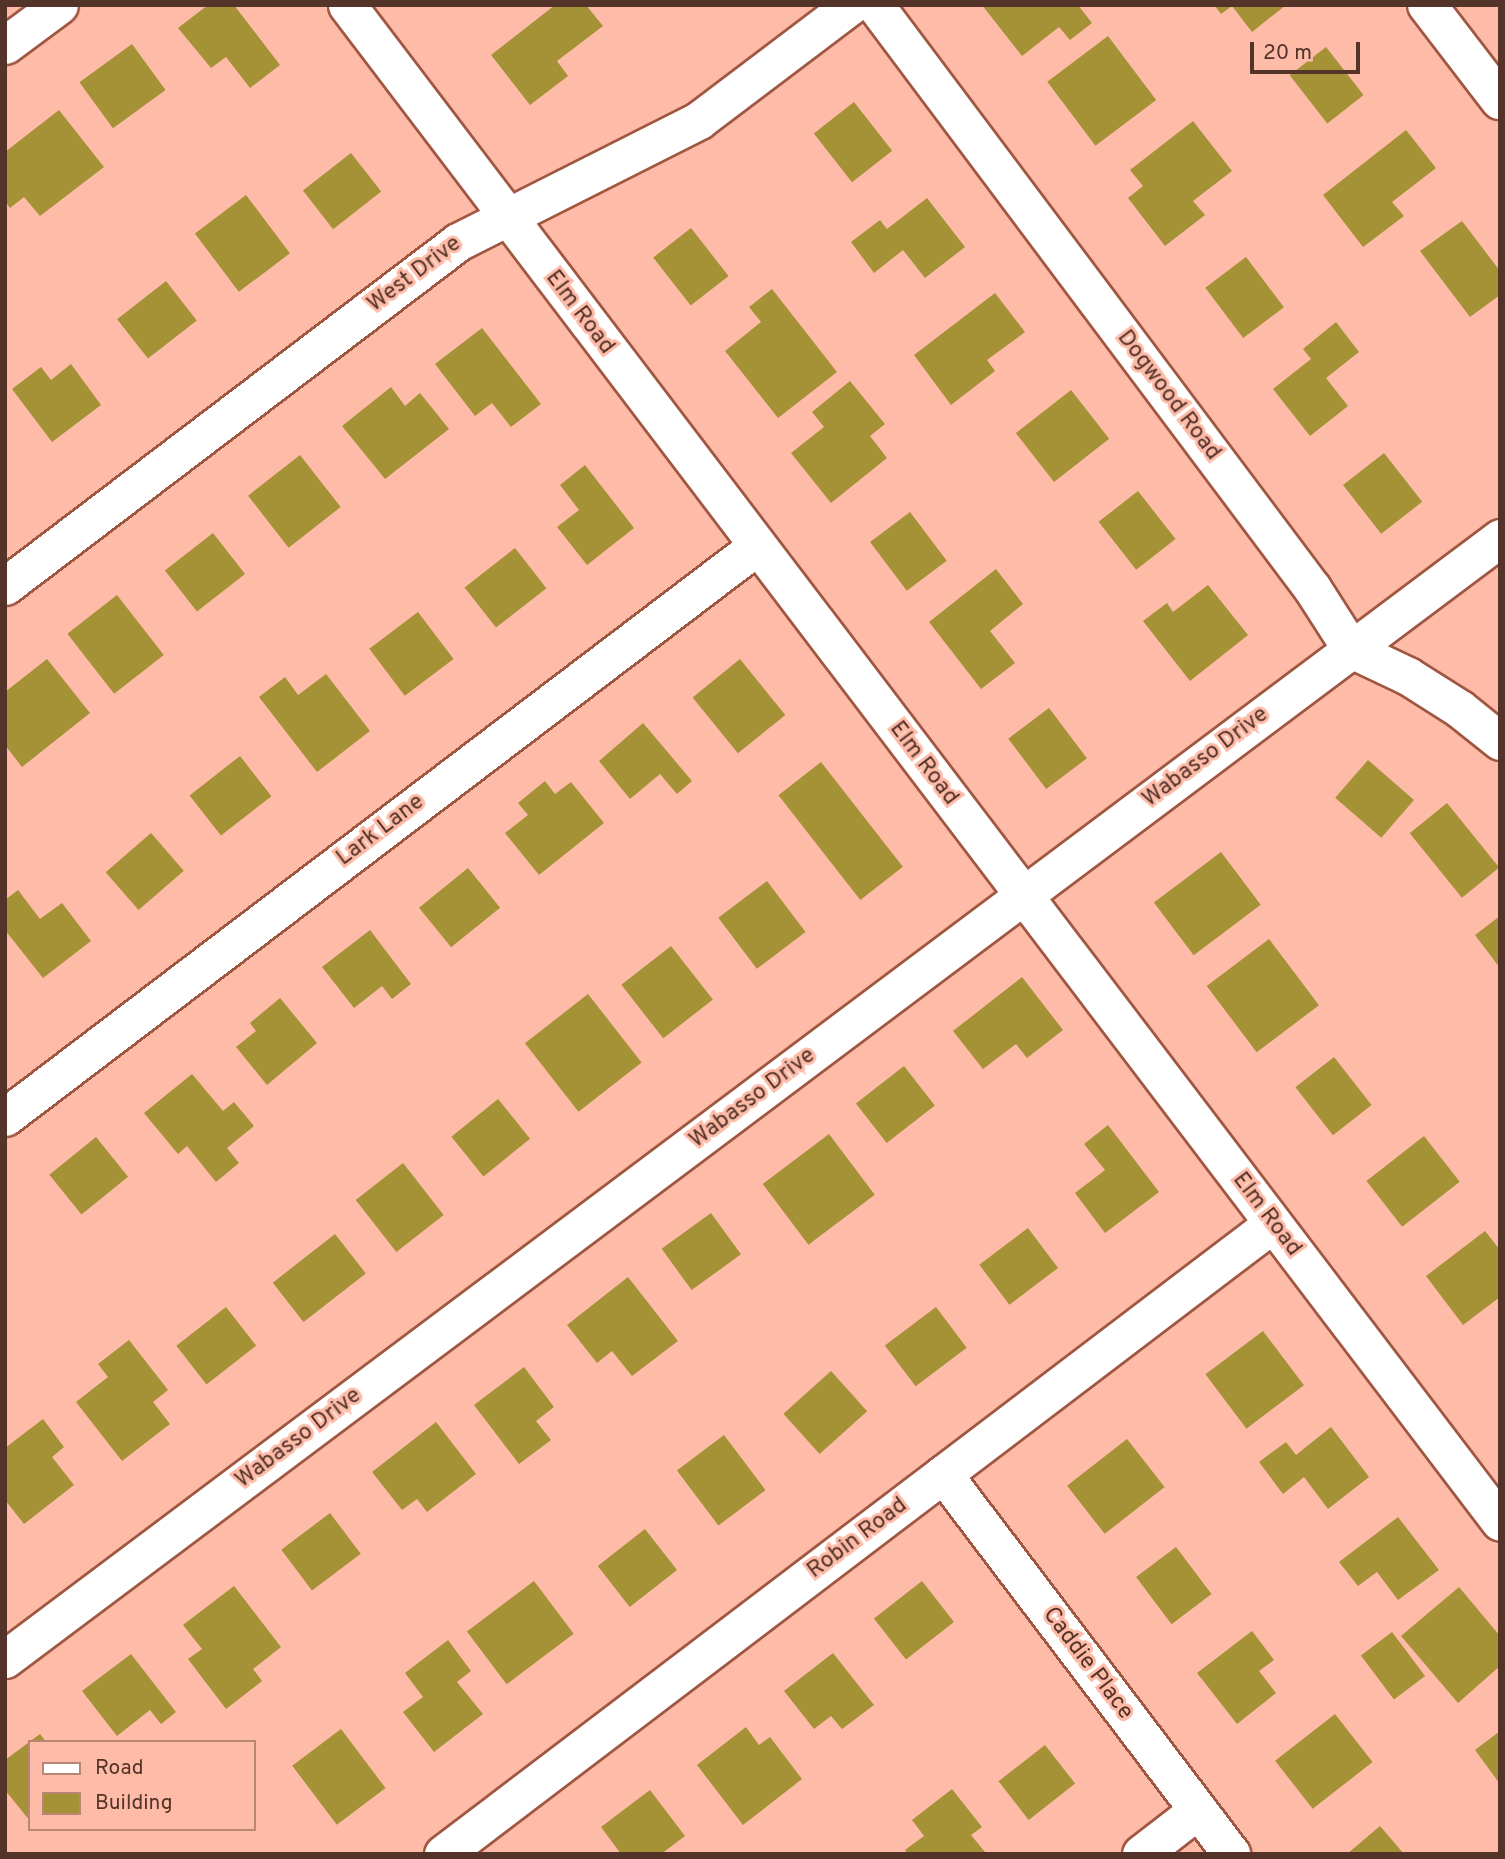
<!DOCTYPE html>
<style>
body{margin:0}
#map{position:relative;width:1505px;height:1859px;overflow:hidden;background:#fdbba8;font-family:Overpass,sans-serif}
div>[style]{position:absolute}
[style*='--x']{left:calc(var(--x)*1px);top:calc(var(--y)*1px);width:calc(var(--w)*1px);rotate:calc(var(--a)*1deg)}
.building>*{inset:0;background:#a69236;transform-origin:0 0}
.roads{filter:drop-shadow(2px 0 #a05742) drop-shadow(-2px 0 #a05742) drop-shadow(0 2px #a05742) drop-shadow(0 -2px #a05742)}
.street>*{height:37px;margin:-18.5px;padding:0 18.5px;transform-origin:18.5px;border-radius:18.5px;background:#fff}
.secondary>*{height:38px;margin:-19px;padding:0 19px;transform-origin:19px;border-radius:19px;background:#fff}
span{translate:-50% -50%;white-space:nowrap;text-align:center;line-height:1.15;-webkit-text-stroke:6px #fdbba8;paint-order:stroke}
.street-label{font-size:23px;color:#543329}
.frame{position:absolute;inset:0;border:7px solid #543329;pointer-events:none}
.legend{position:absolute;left:28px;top:1740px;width:228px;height:91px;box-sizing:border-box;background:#fdbba8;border:2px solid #b98575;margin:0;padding:9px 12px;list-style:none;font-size:21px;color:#543329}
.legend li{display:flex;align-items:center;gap:14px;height:35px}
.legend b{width:35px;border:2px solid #b98575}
.scale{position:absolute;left:1250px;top:42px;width:110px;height:32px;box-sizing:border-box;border:4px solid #543329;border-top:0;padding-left:9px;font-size:21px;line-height:24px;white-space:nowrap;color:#543329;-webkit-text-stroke:5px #fdbba8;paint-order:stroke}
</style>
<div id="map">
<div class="building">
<div style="clip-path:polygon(208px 5px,234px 5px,280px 65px,250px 88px,226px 57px,211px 68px,178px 28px)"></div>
<div style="clip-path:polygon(555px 5px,586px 5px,603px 26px,557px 61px,568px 76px,530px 105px,491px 55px)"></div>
<div style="clip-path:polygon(982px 5px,1078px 5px,1092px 23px,1070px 40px,1059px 27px,1022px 56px)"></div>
<div style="clip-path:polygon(1214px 5px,1286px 5px,1252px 32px,1232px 6px,1221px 14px)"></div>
<div style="left:1108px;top:36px;width:80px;height:76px;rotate:53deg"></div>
<div style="left:132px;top:44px;width:57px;height:65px;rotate:54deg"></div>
<div style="left:1326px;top:47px;width:61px;height:46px;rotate:52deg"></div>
<div style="left:854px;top:102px;width:62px;height:51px;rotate:52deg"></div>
<div style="clip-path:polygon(59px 110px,104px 167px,40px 216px,24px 197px,10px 208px,5px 201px,5px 152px)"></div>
<div style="clip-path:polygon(1193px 121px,1232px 171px,1193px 201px,1205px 215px,1165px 246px,1128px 198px,1143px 186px,1130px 170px)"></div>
<div style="clip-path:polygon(1406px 130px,1436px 168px,1392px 202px,1404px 216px,1363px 247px,1323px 195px)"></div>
<div style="left:351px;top:153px;width:49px;height:61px;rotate:52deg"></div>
<div style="left:246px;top:195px;width:73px;height:64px;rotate:53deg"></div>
<div style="clip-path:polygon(927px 198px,965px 247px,925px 278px,903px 250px,874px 273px,851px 242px,880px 220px,887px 229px)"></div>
<div style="clip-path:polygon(1462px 221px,1500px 271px,1500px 295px,1470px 317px,1420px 251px)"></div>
<div style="left:691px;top:228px;width:61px;height:48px;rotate:52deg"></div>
<div style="left:1246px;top:257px;width:63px;height:51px;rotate:53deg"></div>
<div style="left:166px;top:281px;width:50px;height:62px;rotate:52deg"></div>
<div style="clip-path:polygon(772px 289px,837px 372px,778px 418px,725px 351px,761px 322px,749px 307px)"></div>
<div style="clip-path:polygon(995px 293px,1025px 332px,987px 360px,995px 371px,951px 405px,914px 355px)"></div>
<div style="clip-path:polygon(1336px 322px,1359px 352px,1326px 378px,1348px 406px,1310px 436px,1273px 389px,1311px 359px,1303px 349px)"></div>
<div style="clip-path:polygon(482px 328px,541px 404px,511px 427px,492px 403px,475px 416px,435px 364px)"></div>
<div style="clip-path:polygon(71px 364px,101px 405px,52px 442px,12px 389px,41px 367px,51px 380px)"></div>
<div style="clip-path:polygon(850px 381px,885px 424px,870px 436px,887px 458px,831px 503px,791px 453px,824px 427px,812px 412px)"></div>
<div style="clip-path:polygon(391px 387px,405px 406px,420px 393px,449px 429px,385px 479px,342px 426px)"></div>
<div style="left:1071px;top:390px;width:62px;height:70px;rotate:52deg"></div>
<div style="left:1384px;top:453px;width:62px;height:52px;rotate:52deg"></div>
<div style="left:300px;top:455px;width:66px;height:66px;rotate:52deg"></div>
<div style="clip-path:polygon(585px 465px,634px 528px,587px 565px,557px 527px,579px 510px,560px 485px)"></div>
<div style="left:1138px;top:491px;width:61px;height:50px;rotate:52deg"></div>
<div style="left:910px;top:512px;width:61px;height:50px;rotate:53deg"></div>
<div style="left:213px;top:533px;width:52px;height:61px;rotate:52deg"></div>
<div style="left:515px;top:548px;width:51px;height:64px;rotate:52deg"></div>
<div style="clip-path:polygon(996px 569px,1023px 604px,990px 631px,1015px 663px,981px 689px,929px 622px)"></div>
<div style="clip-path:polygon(1208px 585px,1248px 635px,1190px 681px,1143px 621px,1167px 603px,1173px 612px)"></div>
<div style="left:117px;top:595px;width:76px;height:63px;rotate:52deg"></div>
<div style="left:418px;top:612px;width:59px;height:61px;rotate:53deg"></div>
<div style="clip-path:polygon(47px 659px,90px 713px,22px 767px,5px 745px,5px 692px)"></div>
<div style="left:740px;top:659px;width:72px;height:61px;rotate:51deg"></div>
<div style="clip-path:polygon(326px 674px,370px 731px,317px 772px,259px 697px,285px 677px,298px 695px)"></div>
<div style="left:1049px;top:708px;width:63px;height:51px;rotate:53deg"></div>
<div style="clip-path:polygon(643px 723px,692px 781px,677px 794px,660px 774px,630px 799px,599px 761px)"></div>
<div style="left:240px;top:756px;width:51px;height:64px;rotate:52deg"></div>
<div style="left:1368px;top:760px;width:61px;height:50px;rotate:41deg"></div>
<div style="left:821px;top:762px;width:133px;height:54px;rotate:52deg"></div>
<div style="clip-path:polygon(545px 781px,555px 794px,571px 782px,604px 823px,539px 875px,505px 833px,528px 815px,518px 803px)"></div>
<div style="left:1447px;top:803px;width:83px;height:48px;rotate:51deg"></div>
<div style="left:151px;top:833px;width:50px;height:60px;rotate:49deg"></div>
<div style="left:1221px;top:852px;width:66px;height:84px;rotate:53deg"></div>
<div style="left:468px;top:868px;width:51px;height:63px;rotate:51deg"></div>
<div style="left:767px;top:881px;width:64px;height:61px;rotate:53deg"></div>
<div style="clip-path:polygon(18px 890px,40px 919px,62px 903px,91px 941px,43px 978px,5px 930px,5px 900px)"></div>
<div style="clip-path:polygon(1500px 916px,1500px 968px,1475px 935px)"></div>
<div style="clip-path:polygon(370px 930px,411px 984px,392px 999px,382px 986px,354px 1008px,322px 967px)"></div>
<div style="left:1269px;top:939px;width:83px;height:78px;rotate:53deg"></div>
<div style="left:671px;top:946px;width:68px;height:63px;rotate:52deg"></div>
<div style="clip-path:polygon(1022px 977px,1063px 1030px,1027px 1058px,1016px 1044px,983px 1069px,953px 1031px)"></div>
<div style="left:588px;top:994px;width:87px;height:80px;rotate:52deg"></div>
<div style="clip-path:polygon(280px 998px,317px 1043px,267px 1085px,236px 1047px,256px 1031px,250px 1023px)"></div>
<div style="left:1334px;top:1057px;width:61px;height:49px;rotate:52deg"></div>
<div style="left:904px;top:1066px;width:50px;height:61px;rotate:52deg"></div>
<div style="clip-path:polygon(192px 1074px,223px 1111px,234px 1102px,254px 1126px,227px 1148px,239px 1163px,216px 1182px,187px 1146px,178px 1154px,144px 1113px)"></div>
<div style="left:498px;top:1099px;width:51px;height:60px;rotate:51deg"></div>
<div style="clip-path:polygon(1108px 1125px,1159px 1192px,1105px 1233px,1075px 1193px,1105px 1170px,1084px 1144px)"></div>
<div style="left:829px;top:1134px;width:76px;height:83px;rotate:53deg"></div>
<div style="left:1424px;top:1136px;width:58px;height:73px;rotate:52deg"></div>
<div style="left:96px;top:1137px;width:51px;height:60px;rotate:51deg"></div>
<div style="left:403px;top:1163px;width:66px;height:60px;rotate:52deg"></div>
<div style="left:711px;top:1213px;width:51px;height:61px;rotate:54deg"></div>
<div style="left:1028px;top:1228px;width:50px;height:61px;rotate:53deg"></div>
<div style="clip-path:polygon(1485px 1231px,1500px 1250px,1500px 1297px,1463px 1325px,1426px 1276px)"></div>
<div style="left:335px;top:1234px;width:50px;height:79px;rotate:52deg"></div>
<div style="clip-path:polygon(628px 1277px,678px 1341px,632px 1376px,612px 1351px,597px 1363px,567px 1325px)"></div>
<div style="left:226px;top:1307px;width:49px;height:63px;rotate:52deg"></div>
<div style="left:936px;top:1307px;width:51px;height:64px;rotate:53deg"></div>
<div style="left:1263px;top:1331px;width:68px;height:72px;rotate:53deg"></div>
<div style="clip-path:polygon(129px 1340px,168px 1390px,153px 1402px,170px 1424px,122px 1461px,76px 1402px,108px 1377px,98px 1364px)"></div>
<div style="clip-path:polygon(524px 1367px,554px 1407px,536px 1421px,551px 1440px,519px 1464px,474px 1405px)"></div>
<div style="left:831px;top:1371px;width:54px;height:64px;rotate:48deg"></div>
<div style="clip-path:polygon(43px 1419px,64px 1447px,52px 1457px,74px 1485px,24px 1524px,5px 1500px,5px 1448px)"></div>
<div style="clip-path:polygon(436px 1422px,476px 1474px,427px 1512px,417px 1499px,402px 1510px,372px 1472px)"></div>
<div style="clip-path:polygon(1331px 1427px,1369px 1477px,1328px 1509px,1304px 1477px,1283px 1494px,1259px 1462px,1286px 1442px,1296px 1455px)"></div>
<div style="left:724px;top:1435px;width:69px;height:59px;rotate:53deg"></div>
<div style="left:1127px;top:1439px;width:61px;height:76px;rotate:52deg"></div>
<div style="left:330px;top:1513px;width:51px;height:61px;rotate:53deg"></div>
<div style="clip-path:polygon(1398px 1517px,1439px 1570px,1398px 1600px,1377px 1572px,1358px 1586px,1339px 1562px)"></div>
<div style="left:645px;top:1529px;width:52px;height:60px;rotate:52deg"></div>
<div style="left:1176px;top:1547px;width:59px;height:50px;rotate:53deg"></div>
<div style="left:534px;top:1581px;width:66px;height:84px;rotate:53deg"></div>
<div style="left:922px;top:1581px;width:52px;height:61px;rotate:52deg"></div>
<div style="clip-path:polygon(234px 1586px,281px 1647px,253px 1669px,262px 1681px,226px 1709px,188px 1659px,202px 1649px,183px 1625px)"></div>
<div style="clip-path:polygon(1459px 1587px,1500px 1636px,1500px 1666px,1458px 1703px,1401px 1636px)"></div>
<div style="clip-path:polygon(1252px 1631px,1274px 1660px,1259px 1671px,1276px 1693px,1237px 1724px,1197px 1673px)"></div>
<div style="left:1392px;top:1632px;width:55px;height:39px;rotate:53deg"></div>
<div style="clip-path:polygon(448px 1640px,471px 1671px,457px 1682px,483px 1714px,434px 1752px,403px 1712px,423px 1697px,405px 1673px)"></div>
<div style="clip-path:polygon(833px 1653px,874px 1705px,842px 1729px,831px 1716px,814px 1729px,784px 1691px)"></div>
<div style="clip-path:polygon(131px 1654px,176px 1712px,161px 1724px,150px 1710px,117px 1736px,82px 1691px)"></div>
<div style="left:1335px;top:1714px;width:61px;height:76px;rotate:52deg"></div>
<div style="clip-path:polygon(746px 1727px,759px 1745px,770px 1737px,802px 1779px,743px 1825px,697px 1765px)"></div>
<div style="left:341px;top:1729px;width:74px;height:61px;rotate:53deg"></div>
<div style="clip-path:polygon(1500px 1731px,1500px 1784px,1475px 1750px)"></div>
<div style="clip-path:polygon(40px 1734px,46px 1742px,30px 1742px,30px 1821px,5px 1790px,5px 1760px)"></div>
<div style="left:1045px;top:1745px;width:49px;height:59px;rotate:52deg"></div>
<div style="clip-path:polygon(952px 1789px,982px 1827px,971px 1835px,985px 1852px,908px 1854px,905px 1850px,924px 1836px,912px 1820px)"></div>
<div style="clip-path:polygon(650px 1790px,685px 1836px,661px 1854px,621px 1854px,601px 1827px)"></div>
<div style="clip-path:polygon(1380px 1826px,1404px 1854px,1347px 1854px)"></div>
</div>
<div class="roads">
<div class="street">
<div style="--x:347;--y:5;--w:1905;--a:52.76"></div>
<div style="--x:875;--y:5;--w:729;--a:53.15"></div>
<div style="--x:1312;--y:588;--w:72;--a:57.4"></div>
<div style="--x:1351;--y:649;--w:63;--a:25.3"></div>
<div style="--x:1408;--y:676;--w:62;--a:32.4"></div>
<div style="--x:1460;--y:709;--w:51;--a:38.7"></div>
<div style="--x:5;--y:45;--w:67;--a:-36.5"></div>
<div style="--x:5;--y:586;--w:569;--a:-37.21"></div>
<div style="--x:458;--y:242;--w:270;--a:-26.8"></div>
<div style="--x:699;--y:120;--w:191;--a:-37.1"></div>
<div style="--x:5;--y:1117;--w:944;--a:-37.21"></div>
<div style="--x:943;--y:1474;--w:477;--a:52.8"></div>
<div style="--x:5;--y:1659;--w:1869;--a:-36.86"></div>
<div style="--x:443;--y:1854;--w:1041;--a:-37.23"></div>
<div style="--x:1141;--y:1854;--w:72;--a:-37.7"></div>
</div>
<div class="secondary">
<div style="--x:1427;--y:5;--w:120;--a:52.5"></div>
</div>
</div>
<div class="street-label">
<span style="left:415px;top:275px;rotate:-37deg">West Drive</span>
<span style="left:579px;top:313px;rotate:53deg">Elm Road</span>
<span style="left:1168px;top:396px;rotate:53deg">Dogwood Road</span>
<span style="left:1206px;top:758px;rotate:-37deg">Wabasso Drive</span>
<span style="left:923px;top:764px;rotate:53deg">Elm Road</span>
<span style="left:381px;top:831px;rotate:-37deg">Lark Lane</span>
<span style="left:753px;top:1099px;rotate:-37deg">Wabasso Drive</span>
<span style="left:1266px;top:1215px;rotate:53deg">Elm Road</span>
<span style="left:299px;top:1439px;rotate:-37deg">Wabasso Drive</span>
<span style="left:858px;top:1539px;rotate:-37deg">Robin Road</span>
<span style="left:1087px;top:1664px;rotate:53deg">Caddie Place</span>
</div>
<div class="frame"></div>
<ul class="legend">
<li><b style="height:9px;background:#fff"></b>Road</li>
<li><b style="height:19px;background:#a69236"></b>Building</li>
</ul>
<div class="scale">20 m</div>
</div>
